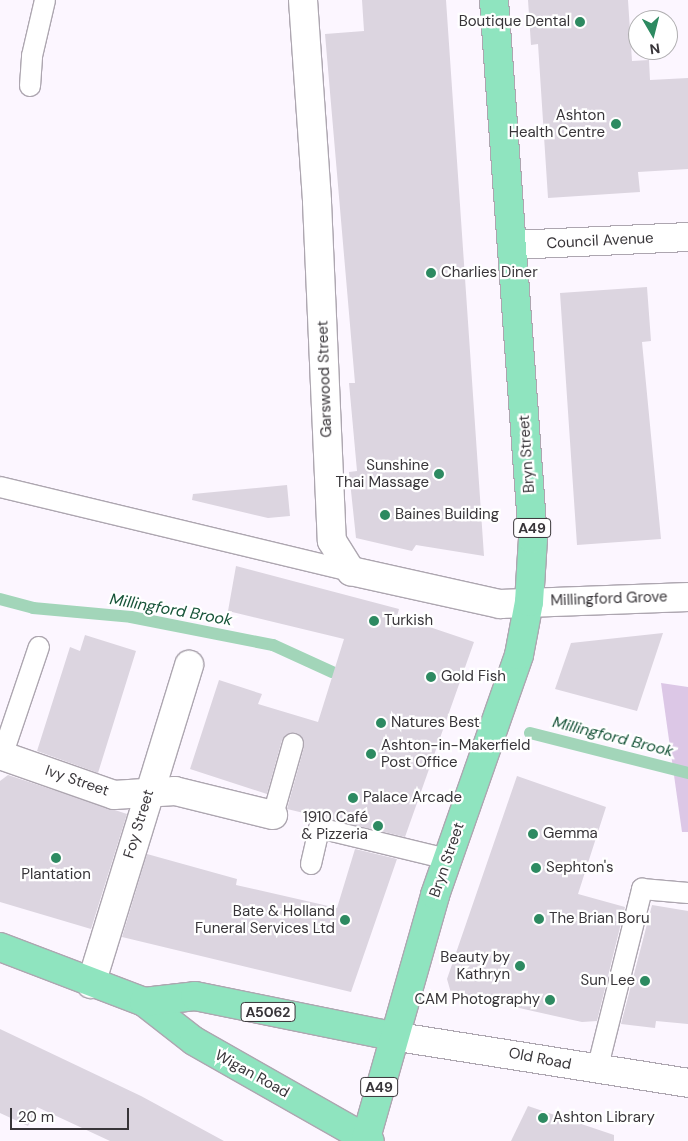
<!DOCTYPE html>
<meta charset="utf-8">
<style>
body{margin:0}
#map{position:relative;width:688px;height:1141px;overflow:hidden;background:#fcf6ff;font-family:"DM Sans",sans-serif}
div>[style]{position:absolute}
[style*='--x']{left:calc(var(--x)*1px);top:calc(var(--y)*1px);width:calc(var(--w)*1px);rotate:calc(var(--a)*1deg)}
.green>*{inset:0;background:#dcc7e6}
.stream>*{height:12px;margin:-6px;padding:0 6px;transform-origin:6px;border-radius:6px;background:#a2d5b9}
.building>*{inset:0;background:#dcd5e0}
.roads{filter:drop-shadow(1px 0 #ada6b0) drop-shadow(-1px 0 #ada6b0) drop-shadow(0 1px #ada6b0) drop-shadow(0 -1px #ada6b0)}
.lane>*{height:20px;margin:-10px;padding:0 10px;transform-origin:10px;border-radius:10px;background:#fff}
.street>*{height:28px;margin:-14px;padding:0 14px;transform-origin:14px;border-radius:14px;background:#fff}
.secondary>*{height:28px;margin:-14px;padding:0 14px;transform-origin:14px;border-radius:14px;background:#fff}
.primary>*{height:28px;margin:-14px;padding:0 14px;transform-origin:14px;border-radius:14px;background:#8fe4bf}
.dots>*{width:14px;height:14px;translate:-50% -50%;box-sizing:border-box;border:2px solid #fff;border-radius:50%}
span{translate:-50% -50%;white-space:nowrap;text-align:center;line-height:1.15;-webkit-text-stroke:4.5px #fff;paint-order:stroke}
.shield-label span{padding:1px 4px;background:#fff;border:1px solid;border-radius:4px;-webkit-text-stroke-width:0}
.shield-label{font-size:14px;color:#383539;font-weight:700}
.poi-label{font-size:15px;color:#383539}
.right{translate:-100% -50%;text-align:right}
.left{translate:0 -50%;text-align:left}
.street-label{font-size:15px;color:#383539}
.water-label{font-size:16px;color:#175439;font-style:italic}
.north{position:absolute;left:628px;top:10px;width:50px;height:50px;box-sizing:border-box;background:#fff;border:1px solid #afaeb0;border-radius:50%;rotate:172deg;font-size:14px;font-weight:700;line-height:20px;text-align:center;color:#383539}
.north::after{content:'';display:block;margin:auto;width:18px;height:22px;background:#2d8a61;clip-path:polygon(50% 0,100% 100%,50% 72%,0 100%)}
.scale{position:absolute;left:10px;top:1108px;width:119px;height:22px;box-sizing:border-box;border:2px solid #383539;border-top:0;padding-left:6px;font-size:15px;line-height:18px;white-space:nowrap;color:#383539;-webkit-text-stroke:4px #fff;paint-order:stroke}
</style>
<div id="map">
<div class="green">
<div style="clip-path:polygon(661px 683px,688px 687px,688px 832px,682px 832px)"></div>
</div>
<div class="stream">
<div style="--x:0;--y:599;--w:34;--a:15"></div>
<div style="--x:33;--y:608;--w:98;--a:5.2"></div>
<div style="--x:131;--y:617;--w:145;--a:11.2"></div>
<div style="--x:273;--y:645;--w:65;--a:24.6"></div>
<div style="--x:530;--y:733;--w:163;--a:14.2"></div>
</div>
<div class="building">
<div style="clip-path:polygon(362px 0,446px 0,484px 556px,416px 545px,412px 551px,356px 538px,349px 472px,357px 471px,349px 383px,355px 383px,325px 34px,364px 31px)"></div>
<div style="clip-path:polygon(528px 0,628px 0,632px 61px,649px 60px,650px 80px,688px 78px,688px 169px,638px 172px,640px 192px,548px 198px,538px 44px,531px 45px)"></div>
<div style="clip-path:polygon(647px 287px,651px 341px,642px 342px,661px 539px,577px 545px,560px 293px)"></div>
<div style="clip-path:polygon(287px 485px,290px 516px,268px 518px,192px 500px,193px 494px)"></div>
<div style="clip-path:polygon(236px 566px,399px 609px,397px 616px,474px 642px,405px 837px,287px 809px,304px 747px,297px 733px,282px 740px,267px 794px,190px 769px,219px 680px,262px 694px,258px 704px,318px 722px,344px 639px,228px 611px)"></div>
<div style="clip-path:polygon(663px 633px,637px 711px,555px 689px,571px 643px)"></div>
<div style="clip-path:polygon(85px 635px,136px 651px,98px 773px,37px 751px,70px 647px,80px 651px)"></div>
<div style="clip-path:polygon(8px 775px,127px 814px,91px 929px,0 902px,0 781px)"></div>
<div style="clip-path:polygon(517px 776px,606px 807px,578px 894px,625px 907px,597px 1021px,582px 1022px,451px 993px,447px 979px)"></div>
<div style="clip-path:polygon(355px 849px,397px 859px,351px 992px,122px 937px,147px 854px,237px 879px,236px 885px,337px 908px)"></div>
<div style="clip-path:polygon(652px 905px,688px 911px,688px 1024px,656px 1021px,655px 1028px,621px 1024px)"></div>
<div style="clip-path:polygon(0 1029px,141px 1096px,224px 1141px,110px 1141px,37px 1107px,28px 1126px,0 1113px)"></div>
<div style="clip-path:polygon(528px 1106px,614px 1135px,614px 1141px,511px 1141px)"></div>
</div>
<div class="roads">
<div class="lane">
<div style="--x:30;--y:86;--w:30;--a:-86"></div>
<div style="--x:32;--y:56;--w:57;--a:-76.9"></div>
<div style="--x:0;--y:487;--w:361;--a:13.5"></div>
<div style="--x:2;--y:756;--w:115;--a:-71.3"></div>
<div style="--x:273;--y:815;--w:74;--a:-74.3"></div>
<div style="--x:311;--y:864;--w:37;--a:-77"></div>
<div style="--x:319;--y:828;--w:132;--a:13.6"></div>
<div style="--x:597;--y:1070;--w:187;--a:-76"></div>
<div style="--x:642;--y:889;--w:46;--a:5"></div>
</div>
<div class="street">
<div style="--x:303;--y:0;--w:202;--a:86"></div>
<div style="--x:317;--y:202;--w:339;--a:87.5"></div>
<div style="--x:332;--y:541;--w:36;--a:58"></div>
<div style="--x:351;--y:571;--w:153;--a:12.5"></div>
<div style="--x:500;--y:604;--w:188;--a:-2.1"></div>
<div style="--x:512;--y:245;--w:176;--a:-2.6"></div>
<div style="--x:0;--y:755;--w:121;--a:19.3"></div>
<div style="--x:114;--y:795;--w:61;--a:-3.8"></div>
<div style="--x:175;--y:791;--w:101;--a:13.8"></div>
<div style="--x:91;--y:984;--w:334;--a:-72.9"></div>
</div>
<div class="secondary">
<div style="--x:392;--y:1036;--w:300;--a:9"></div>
</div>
<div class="primary">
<div style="--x:0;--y:947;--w:154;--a:20.9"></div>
<div style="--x:144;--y:1002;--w:63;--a:38"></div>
<div style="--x:194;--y:1041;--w:202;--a:29.6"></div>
<div style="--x:144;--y:1002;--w:51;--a:-6.7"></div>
<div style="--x:195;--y:996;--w:201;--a:11.5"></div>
<div style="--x:366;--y:1138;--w:253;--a:-74.1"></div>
<div style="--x:435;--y:895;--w:254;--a:-70.7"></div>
<div style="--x:519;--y:655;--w:54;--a:-79.3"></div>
<div style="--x:529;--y:602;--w:63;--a:-86.4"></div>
<div style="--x:533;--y:539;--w:540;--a:-94.14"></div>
</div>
</div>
<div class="dots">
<div style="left:580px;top:22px;background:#2d8a61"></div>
<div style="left:616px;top:124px;background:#2d8a61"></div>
<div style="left:431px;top:273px;background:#2d8a61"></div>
<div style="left:439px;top:474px;background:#2d8a61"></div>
<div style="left:385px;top:515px;background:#2d8a61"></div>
<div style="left:374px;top:621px;background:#2d8a61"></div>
<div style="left:431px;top:677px;background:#2d8a61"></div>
<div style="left:381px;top:723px;background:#2d8a61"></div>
<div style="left:371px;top:754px;background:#2d8a61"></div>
<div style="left:353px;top:798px;background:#2d8a61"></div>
<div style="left:378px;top:826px;background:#2d8a61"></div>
<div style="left:533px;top:834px;background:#2d8a61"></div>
<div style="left:56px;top:858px;background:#2d8a61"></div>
<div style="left:536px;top:868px;background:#2d8a61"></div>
<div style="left:539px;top:919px;background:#2d8a61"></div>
<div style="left:345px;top:920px;background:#2d8a61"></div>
<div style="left:520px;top:966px;background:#2d8a61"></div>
<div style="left:645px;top:981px;background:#2d8a61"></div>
<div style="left:550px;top:1000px;background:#2d8a61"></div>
<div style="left:543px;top:1118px;background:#2d8a61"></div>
</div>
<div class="shield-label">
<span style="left:532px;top:528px">A49</span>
<span style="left:268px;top:1012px">A5062</span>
<span style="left:379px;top:1087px">A49</span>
</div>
<div class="poi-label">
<span class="right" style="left:570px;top:22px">Boutique Dental</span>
<span class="right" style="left:605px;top:124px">Ashton<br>Health Centre</span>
<span class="left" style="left:441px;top:273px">Charlies Diner</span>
<span class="right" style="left:429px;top:474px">Sunshine<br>Thai Massage</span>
<span class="left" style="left:395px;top:515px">Baines Building</span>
<span class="left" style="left:384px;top:621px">Turkish</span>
<span class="left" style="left:441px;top:677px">Gold Fish</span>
<span class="left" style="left:391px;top:723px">Natures Best</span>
<span class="left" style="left:381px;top:754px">Ashton-in-Makerfield<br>Post Office</span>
<span class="left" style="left:363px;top:798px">Palace Arcade</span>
<span class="right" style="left:368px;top:826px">1910 Café<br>&amp; Pizzeria</span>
<span class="left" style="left:543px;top:834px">Gemma</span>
<span class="left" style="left:546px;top:868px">Sephton's</span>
<span style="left:56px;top:875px">Plantation</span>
<span class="right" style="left:335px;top:920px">Bate &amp; Holland<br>Funeral Services Ltd</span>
<span class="left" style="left:549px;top:919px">The Brian Boru</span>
<span class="right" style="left:510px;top:966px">Beauty by<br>Kathryn</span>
<span class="right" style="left:635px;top:981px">Sun Lee</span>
<span class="right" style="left:540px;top:1000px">CAM Photography</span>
<span class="left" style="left:553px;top:1118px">Ashton Library</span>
</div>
<div class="street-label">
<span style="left:600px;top:241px;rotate:-3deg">Council Avenue</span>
<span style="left:325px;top:379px;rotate:-92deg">Garswood Street</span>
<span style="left:527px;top:454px;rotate:-94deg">Bryn Street</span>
<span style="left:609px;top:599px;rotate:-2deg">Millingford Grove</span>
<span style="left:77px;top:781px;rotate:19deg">Ivy Street</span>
<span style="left:139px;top:824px;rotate:-73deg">Foy Street</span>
<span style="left:447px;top:860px;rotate:-71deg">Bryn Street</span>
<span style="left:540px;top:1059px;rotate:11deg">Old Road</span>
<span style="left:252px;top:1074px;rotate:29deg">Wigan Road</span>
</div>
<div class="water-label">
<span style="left:171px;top:610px;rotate:10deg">Millingford Brook</span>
<span style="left:613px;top:737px;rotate:14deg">Millingford Brook</span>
</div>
<div class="north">N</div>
<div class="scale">20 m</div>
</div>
